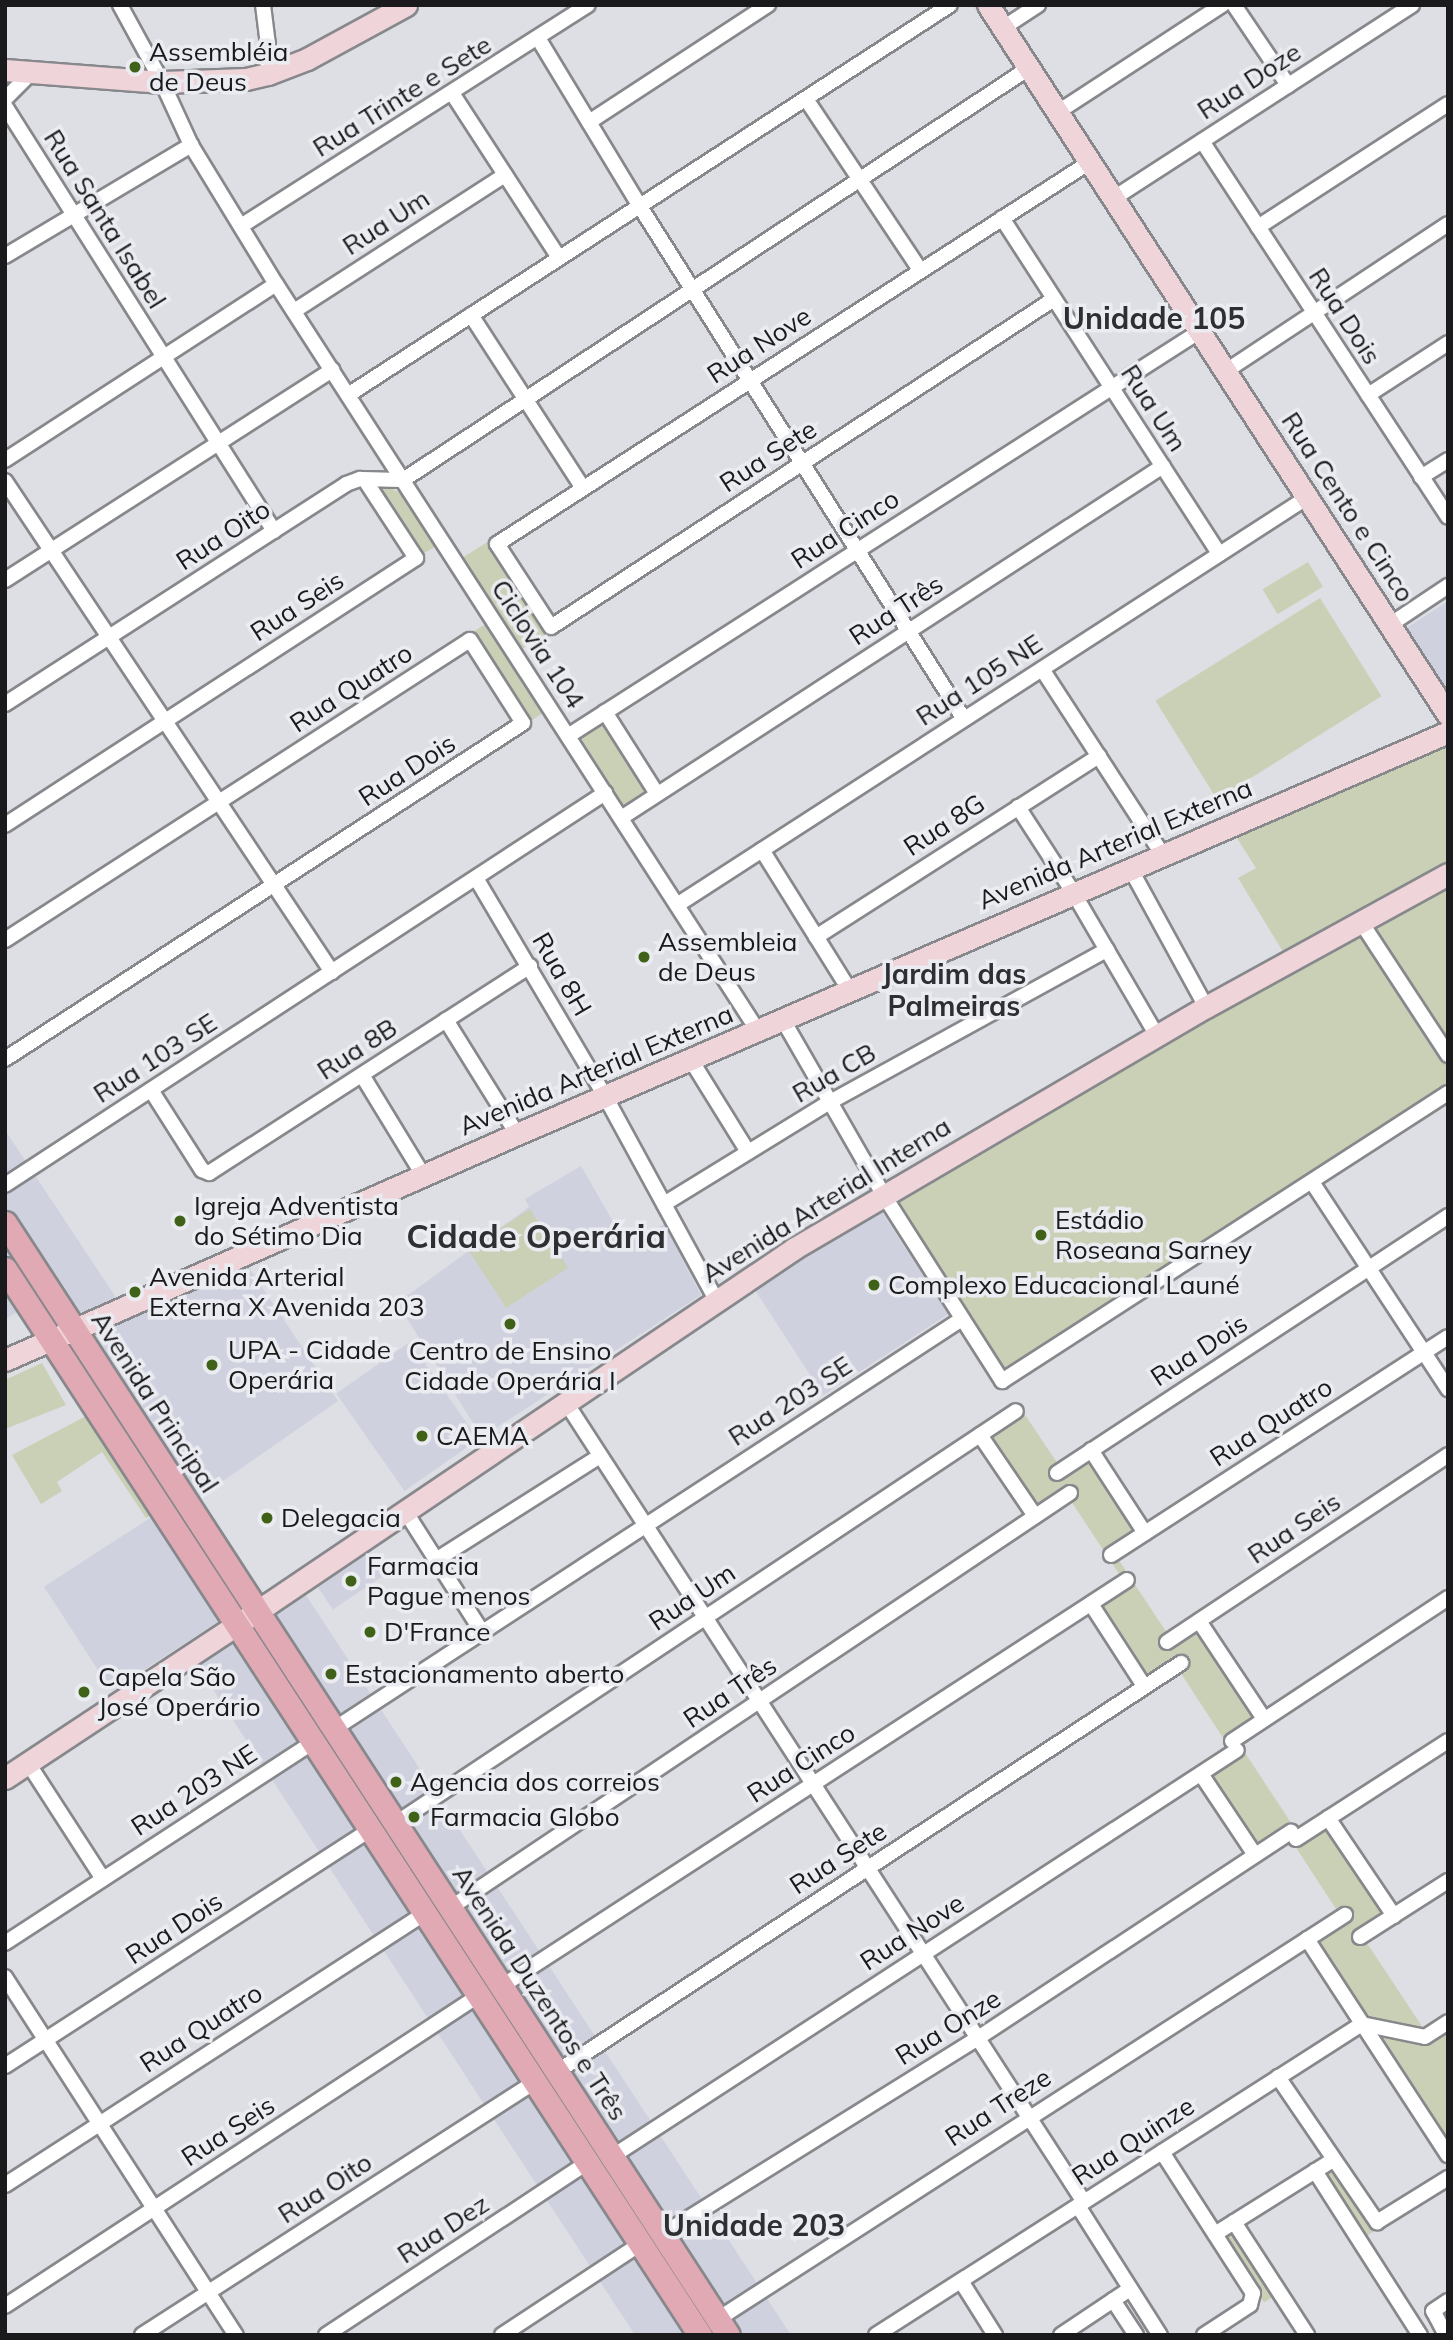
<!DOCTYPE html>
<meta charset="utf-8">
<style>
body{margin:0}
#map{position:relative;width:1453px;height:2340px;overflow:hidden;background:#dedfe4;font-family:Mulish,sans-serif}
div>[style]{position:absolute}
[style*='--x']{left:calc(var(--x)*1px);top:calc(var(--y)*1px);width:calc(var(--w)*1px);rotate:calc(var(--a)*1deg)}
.built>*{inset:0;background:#cfd2de;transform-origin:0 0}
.green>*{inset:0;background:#c9d0b6;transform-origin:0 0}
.roads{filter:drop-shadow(2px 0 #87888c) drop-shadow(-2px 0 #87888c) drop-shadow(0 2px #87888c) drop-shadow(0 -2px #87888c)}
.street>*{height:14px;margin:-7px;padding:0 7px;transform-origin:7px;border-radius:7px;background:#fff}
.secondary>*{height:21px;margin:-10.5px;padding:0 10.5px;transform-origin:10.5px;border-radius:10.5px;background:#efd4d9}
.primary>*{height:23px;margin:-11.5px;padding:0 11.5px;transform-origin:11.5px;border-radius:11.5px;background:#e0a9b3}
.dots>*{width:19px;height:19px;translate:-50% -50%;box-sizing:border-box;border:4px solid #ebecf1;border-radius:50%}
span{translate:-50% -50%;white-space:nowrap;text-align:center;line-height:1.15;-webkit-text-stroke:7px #ebecf1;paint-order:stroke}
.poi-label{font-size:26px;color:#1a1a1c}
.left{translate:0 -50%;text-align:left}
.street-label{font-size:26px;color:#1a1a1c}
.neighbourhood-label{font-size:28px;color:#2e2f32;font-weight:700}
.quarter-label{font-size:30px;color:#2e2f32;font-weight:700}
.district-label{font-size:33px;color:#2e2f32;font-weight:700}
.frame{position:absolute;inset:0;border:7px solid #1a1a1c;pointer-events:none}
</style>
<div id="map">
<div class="built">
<div style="clip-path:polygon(1448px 601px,1448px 693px,1405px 629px)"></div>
<div style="clip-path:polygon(5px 1130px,119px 1302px,81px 1322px,258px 1603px,296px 1580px,791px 2335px,635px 2335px,197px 1665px,236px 1638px,19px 1311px,5px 1319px)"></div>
<div style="clip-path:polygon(581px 1166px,626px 1244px,664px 1224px,701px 1295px,482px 1437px,397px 1303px,529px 1207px,525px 1199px)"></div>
<div style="left:878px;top:1206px;width:129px;height:149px;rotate:57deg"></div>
<div style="clip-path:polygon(246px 1263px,338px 1401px,200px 1497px,86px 1328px)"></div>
<div style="left:410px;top:1342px;width:119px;height:90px;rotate:55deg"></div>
<div style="left:153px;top:1516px;width:124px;height:130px;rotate:57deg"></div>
<div style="left:370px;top:1552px;width:27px;height:63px;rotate:56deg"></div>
</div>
<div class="green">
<div style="clip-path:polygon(377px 486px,390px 487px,406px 497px,438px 545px,421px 555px)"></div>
<div style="left:489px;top:541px;width:109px;height:31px;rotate:58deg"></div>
<div style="left:1308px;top:562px;width:29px;height:53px;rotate:59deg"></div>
<div style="left:1320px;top:598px;width:116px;height:194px;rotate:58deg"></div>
<div style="left:490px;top:621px;width:106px;height:21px;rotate:57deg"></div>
<div style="left:602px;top:718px;width:90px;height:29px;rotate:58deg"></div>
<div style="clip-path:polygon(1448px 741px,1448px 866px,1285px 955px,1238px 878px,1256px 868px,1235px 835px)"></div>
<div style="clip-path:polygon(1448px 883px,1448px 1045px,1371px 925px)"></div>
<div style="clip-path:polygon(1357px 931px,1448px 1063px,1448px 1088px,1003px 1369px,894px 1196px)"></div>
<div style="left:530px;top:1209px;width:70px;height:74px;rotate:57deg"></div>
<div style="clip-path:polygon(82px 1354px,241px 1598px,232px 1604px,75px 1359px)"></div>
<div style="clip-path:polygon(42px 1363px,66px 1405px,5px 1429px,5px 1380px)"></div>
<div style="clip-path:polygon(1017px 1403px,1060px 1467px,1085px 1451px,1141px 1534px,1114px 1553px,1167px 1633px,1192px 1617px,1263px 1725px,1238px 1742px,1297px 1832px,1323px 1816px,1392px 1921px,1365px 1940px,1425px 2031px,1368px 2019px,1312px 1934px,1340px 1915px,1289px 1837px,1262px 1854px,1205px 1768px,1231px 1750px,1180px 1672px,1154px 1688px,1096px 1599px,1123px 1580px,1069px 1498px,1040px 1516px,982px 1427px)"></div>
<div style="clip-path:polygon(86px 1416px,151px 1515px,146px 1518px,102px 1452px,57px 1482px,62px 1491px,41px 1504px,12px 1455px)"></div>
<div style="clip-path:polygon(1448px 2030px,1448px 2142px,1376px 2033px)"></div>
<div style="left:1331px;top:2165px;width:79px;height:12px;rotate:57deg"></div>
<div style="left:1233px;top:2230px;width:78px;height:12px;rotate:58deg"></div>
</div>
<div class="roads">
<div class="street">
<div style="--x:120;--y:5;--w:88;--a:61.4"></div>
<div style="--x:162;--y:82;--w:69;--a:65.3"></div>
<div style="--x:191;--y:145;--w:163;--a:58.6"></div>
<div style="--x:276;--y:284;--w:889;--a:57.17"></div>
<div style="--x:263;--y:5;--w:40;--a:82.9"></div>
<div style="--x:268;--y:45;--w:29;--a:90"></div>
<div style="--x:1234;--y:5;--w:97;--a:56"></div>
<div style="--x:1003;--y:28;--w:42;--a:-33.3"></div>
<div style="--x:538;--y:38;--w:195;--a:58.8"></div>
<div style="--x:639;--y:205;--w:608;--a:57.7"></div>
<div style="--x:452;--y:93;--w:197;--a:57"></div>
<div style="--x:5;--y:99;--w:38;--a:-45"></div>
<div style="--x:806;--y:99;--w:206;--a:56.3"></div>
<div style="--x:5;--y:106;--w:503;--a:57.67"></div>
<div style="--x:1058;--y:112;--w:196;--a:-33.1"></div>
<div style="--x:589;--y:122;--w:214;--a:-33.2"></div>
<div style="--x:1202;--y:141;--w:449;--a:56.8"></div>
<div style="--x:1114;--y:198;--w:355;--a:-32.9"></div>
<div style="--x:1002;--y:218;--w:400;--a:57.1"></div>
<div style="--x:241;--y:226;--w:411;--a:-32.5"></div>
<div style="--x:1258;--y:227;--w:226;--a:-32.9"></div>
<div style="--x:5;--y:256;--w:217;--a:-30.8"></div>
<div style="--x:1054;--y:299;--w:600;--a:146.89"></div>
<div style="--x:551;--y:627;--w:99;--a:-123"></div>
<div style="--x:497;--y:544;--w:705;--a:-32.79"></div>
<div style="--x:294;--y:311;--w:251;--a:-32.8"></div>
<div style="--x:471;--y:315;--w:206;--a:57.1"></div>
<div style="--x:1226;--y:371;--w:266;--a:-33.5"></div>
<div style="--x:348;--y:395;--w:717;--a:-32.94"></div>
<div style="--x:1368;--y:395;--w:95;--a:-33"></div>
<div style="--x:5;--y:460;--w:323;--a:-33"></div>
<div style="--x:1421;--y:477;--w:32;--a:-32"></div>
<div style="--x:5;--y:481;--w:590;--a:56.34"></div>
<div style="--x:5;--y:580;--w:389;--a:-32.7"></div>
<div style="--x:1391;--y:624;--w:69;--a:-33.7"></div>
<div style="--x:1042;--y:669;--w:222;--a:57"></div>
<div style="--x:5;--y:704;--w:406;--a:-32.8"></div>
<div style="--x:346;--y:484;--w:15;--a:-20"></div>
<div style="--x:360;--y:479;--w:43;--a:1.3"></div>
<div style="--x:403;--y:480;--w:749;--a:-33.35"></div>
<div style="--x:605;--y:712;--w:97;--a:57.6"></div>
<div style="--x:568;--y:736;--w:751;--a:-32.65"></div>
<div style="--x:1018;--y:807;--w:101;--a:57.1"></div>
<div style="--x:1073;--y:892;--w:167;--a:59.7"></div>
<div style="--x:621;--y:818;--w:646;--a:-33"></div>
<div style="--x:5;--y:825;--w:490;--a:-33"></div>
<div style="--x:416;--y:558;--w:93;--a:-123.2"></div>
<div style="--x:762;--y:850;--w:166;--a:58"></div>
<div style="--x:1130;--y:868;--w:158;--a:61.3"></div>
<div style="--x:476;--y:878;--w:253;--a:59.4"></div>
<div style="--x:605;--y:1096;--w:232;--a:61.4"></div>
<div style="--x:677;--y:905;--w:751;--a:-32.89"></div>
<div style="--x:1361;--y:922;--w:159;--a:56.8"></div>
<div style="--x:816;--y:937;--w:336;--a:-32.6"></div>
<div style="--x:5;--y:940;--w:553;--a:-32.83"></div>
<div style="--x:470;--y:640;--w:98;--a:57.4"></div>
<div style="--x:523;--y:723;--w:617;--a:147.03"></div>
<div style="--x:446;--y:1020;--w:134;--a:58.1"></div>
<div style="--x:783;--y:1020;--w:201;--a:60.1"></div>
<div style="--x:883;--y:1194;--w:222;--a:57.5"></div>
<div style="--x:1002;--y:1381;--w:531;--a:-32.85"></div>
<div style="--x:691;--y:1060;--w:108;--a:58.2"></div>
<div style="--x:362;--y:1075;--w:117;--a:58.6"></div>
<div style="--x:151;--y:1090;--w:95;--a:57.5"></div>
<div style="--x:202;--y:1170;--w:8;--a:23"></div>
<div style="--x:209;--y:1173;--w:382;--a:-32.8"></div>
<div style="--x:1312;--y:1182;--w:248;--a:56.7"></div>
<div style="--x:5;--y:1185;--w:717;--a:-33.16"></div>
<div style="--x:664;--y:1204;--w:195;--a:-31.6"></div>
<div style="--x:830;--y:1102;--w:316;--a:-28.8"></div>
<div style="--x:565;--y:1401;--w:954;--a:57.06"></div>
<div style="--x:980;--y:1435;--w:98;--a:55.8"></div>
<div style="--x:1091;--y:1450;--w:99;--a:57"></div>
<div style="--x:1057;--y:1473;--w:468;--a:-33.3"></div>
<div style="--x:405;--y:1511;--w:143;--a:57.5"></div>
<div style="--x:1111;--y:1555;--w:401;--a:-32.9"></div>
<div style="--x:436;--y:1560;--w:194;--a:-32.4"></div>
<div style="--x:1091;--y:1604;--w:98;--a:57.1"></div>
<div style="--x:1199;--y:1621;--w:118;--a:56.4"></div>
<div style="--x:1167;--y:1642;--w:338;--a:-33.6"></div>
<div style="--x:334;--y:1729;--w:750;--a:-33.14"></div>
<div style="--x:1232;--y:1741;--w:259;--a:-33.5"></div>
<div style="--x:28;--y:1763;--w:138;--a:57.1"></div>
<div style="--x:1201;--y:1774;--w:97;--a:56.3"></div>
<div style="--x:1328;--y:1818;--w:118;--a:56"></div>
<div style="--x:396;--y:1823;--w:744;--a:-33.6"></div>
<div style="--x:1296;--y:1839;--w:181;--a:-32.8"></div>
<div style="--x:450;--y:1908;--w:746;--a:-33.8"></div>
<div style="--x:1360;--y:1937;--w:104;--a:-32.5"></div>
<div style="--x:1307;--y:1939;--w:258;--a:56.9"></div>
<div style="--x:5;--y:1943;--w:368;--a:-33.1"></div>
<div style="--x:5;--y:1977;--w:426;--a:57.2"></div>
<div style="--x:502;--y:1986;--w:745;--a:-33.01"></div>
<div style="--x:5;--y:2066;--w:435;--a:-32.9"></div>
<div style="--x:558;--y:2071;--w:745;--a:-33.22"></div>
<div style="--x:1278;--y:2077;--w:176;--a:55.7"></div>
<div style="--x:1377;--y:2222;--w:84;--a:-31.8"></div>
<div style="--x:1162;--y:2152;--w:168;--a:57.2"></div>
<div style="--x:1253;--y:2293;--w:12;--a:104"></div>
<div style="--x:1250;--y:2305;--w:55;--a:146.9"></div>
<div style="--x:613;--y:2156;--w:744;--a:-33.05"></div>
<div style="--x:1315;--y:2171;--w:195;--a:57.4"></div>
<div style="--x:5;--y:2185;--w:499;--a:-32.9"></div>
<div style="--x:1078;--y:2206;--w:153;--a:57.6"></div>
<div style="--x:1234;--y:2222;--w:135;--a:57.1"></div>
<div style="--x:663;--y:2234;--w:371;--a:-31.9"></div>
<div style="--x:978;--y:2038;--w:375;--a:-33.4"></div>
<div style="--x:1215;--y:2234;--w:139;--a:-32.1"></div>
<div style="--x:961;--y:2281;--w:64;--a:57.8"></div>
<div style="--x:1113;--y:2300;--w:42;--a:56.7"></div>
<div style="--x:5;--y:2306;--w:566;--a:-33.24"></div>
<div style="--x:718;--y:2319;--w:746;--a:-32.8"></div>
<div style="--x:142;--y:2335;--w:467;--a:-32.8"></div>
<div style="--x:326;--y:2335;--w:313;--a:-33.4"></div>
<div style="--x:502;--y:2335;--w:165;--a:-33.4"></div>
<div style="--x:876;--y:2335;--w:577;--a:-32.62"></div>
<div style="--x:1362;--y:2024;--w:64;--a:11.7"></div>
<div style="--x:1425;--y:2037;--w:27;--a:-33"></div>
<div style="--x:1061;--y:2335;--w:83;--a:-33.7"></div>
<div style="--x:1446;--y:2335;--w:27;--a:-118"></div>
<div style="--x:1433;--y:2311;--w:18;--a:-34"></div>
</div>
<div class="secondary">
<div style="--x:988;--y:5;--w:846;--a:57.06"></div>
<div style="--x:5;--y:70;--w:157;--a:4.4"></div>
<div style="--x:162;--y:82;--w:84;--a:-2"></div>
<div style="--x:246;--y:79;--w:23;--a:-13"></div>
<div style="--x:268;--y:74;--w:42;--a:-21"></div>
<div style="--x:307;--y:59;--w:113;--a:-28.6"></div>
<div style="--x:5;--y:1360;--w:560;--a:-23.82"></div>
<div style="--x:517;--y:1134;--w:1014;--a:-23.35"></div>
<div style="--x:5;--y:1778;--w:315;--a:-33.5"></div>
<div style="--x:268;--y:1604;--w:636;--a:-34.04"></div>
<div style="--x:795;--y:1248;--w:476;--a:-30.4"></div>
<div style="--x:1206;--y:1007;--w:276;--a:-28.8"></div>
</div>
<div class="primary">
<div style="--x:5;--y:1223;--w:1326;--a:56.97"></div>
<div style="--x:5;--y:1269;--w:1273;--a:56.9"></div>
</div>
</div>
<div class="dots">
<div style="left:135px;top:67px;background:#406118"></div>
<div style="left:644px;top:957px;background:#406118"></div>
<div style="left:180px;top:1221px;background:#406118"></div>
<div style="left:1041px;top:1235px;background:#406118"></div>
<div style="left:874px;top:1285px;background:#406118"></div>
<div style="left:135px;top:1292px;background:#406118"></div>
<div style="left:510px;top:1324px;background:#406118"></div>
<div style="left:212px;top:1365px;background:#406118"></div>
<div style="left:422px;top:1436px;background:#406118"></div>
<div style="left:267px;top:1518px;background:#406118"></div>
<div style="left:351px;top:1581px;background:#406118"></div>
<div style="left:370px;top:1632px;background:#406118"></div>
<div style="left:331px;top:1674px;background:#406118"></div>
<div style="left:84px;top:1692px;background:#406118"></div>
<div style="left:396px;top:1782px;background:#406118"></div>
<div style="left:414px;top:1817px;background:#406118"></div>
</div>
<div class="poi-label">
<span class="left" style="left:149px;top:67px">Assembléia<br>de Deus</span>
<span class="left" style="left:658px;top:957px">Assembleia<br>de Deus</span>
<span class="left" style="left:194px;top:1221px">Igreja Adventista<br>do Sétimo Dia</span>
<span class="left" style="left:1055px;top:1235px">Estádio<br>Roseana Sarney</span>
<span class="left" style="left:149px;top:1292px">Avenida Arterial<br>Externa X Avenida 203</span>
<span class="left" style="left:888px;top:1285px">Complexo Educacional Launé</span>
<span class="left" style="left:228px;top:1365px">UPA - Cidade<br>Operária</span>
<span style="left:510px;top:1366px">Centro de Ensino<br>Cidade Operária I</span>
<span class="left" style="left:436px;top:1436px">CAEMA</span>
<span class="left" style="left:281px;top:1518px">Delegacia</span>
<span class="left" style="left:367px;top:1581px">Farmacia<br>Pague menos</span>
<span class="left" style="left:384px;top:1632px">D'France</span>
<span class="left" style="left:345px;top:1674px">Estacionamento aberto</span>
<span class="left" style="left:98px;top:1692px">Capela São<br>José Operário</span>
<span class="left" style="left:410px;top:1782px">Agencia dos correios</span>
<span class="left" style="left:430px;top:1817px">Farmacia Globo</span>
</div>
<div class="street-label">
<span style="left:1249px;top:81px;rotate:-33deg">Rua Doze</span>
<span style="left:402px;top:96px;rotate:-32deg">Rua Trinte e Sete</span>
<span style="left:105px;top:219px;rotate:58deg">Rua Santa Isabel</span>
<span style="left:386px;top:222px;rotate:-33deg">Rua Um</span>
<span style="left:1345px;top:316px;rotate:57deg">Rua Dois</span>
<span style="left:759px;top:345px;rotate:-33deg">Rua Nove</span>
<span style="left:1154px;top:408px;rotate:57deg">Rua Um</span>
<span style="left:768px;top:456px;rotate:-33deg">Rua Sete</span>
<span style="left:1348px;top:507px;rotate:57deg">Rua Cento e Cinco</span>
<span style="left:845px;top:529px;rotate:-33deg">Rua Cinco</span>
<span style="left:223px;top:535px;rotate:-33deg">Rua Oito</span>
<span style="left:297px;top:606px;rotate:-33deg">Rua Seis</span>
<span style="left:896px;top:610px;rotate:-33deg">Rua Três</span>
<span style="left:538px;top:644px;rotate:57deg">Ciclovia 104</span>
<span style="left:979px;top:680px;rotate:-33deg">Rua 105 NE</span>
<span style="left:351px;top:688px;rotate:-33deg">Rua Quatro</span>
<span style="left:407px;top:770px;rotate:-33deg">Rua Dois</span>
<span style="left:944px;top:825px;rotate:-33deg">Rua 8G</span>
<span style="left:1115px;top:844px;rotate:-23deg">Avenida Arterial Externa</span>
<span style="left:562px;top:974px;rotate:60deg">Rua 8H</span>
<span style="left:357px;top:1049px;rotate:-33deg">Rua 8B</span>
<span style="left:155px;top:1058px;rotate:-33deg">Rua 103 SE</span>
<span style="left:596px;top:1070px;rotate:-23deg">Avenida Arterial Externa</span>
<span style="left:834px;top:1073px;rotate:-30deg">Rua CB</span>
<span style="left:826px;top:1200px;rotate:-32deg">Avenida Arterial Interna</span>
<span style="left:1199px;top:1350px;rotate:-33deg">Rua Dois</span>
<span style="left:790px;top:1401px;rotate:-33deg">Rua 203 SE</span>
<span style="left:155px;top:1402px;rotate:57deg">Avenida Principal</span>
<span style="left:1271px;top:1422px;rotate:-33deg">Rua Quatro</span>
<span style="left:1294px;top:1528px;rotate:-34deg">Rua Seis</span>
<span style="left:692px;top:1597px;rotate:-34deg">Rua Um</span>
<span style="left:730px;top:1692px;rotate:-34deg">Rua Três</span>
<span style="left:801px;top:1763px;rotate:-33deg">Rua Cinco</span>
<span style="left:194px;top:1790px;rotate:-33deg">Rua 203 NE</span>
<span style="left:838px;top:1858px;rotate:-33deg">Rua Sete</span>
<span style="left:174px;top:1928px;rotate:-33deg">Rua Dois</span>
<span style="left:912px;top:1932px;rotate:-33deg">Rua Nove</span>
<span style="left:540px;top:1993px;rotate:57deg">Avenida Duzentos e Três</span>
<span style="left:948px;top:2027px;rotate:-32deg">Rua Onze</span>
<span style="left:201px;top:2028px;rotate:-33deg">Rua Quatro</span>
<span style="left:998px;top:2107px;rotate:-33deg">Rua Treze</span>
<span style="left:228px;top:2131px;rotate:-33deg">Rua Seis</span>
<span style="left:1133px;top:2141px;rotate:-33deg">Rua Quinze</span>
<span style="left:325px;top:2188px;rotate:-33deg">Rua Oito</span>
<span style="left:443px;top:2229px;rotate:-33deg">Rua Dez</span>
</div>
<div class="neighbourhood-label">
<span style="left:954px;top:990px">Jardim das<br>Palmeiras</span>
</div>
<div class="quarter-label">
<span style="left:1154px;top:318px">Unidade 105</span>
<span style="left:754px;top:2225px">Unidade 203</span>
</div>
<div class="district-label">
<span style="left:536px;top:1236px">Cidade Operária</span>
</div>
<div class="frame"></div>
</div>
